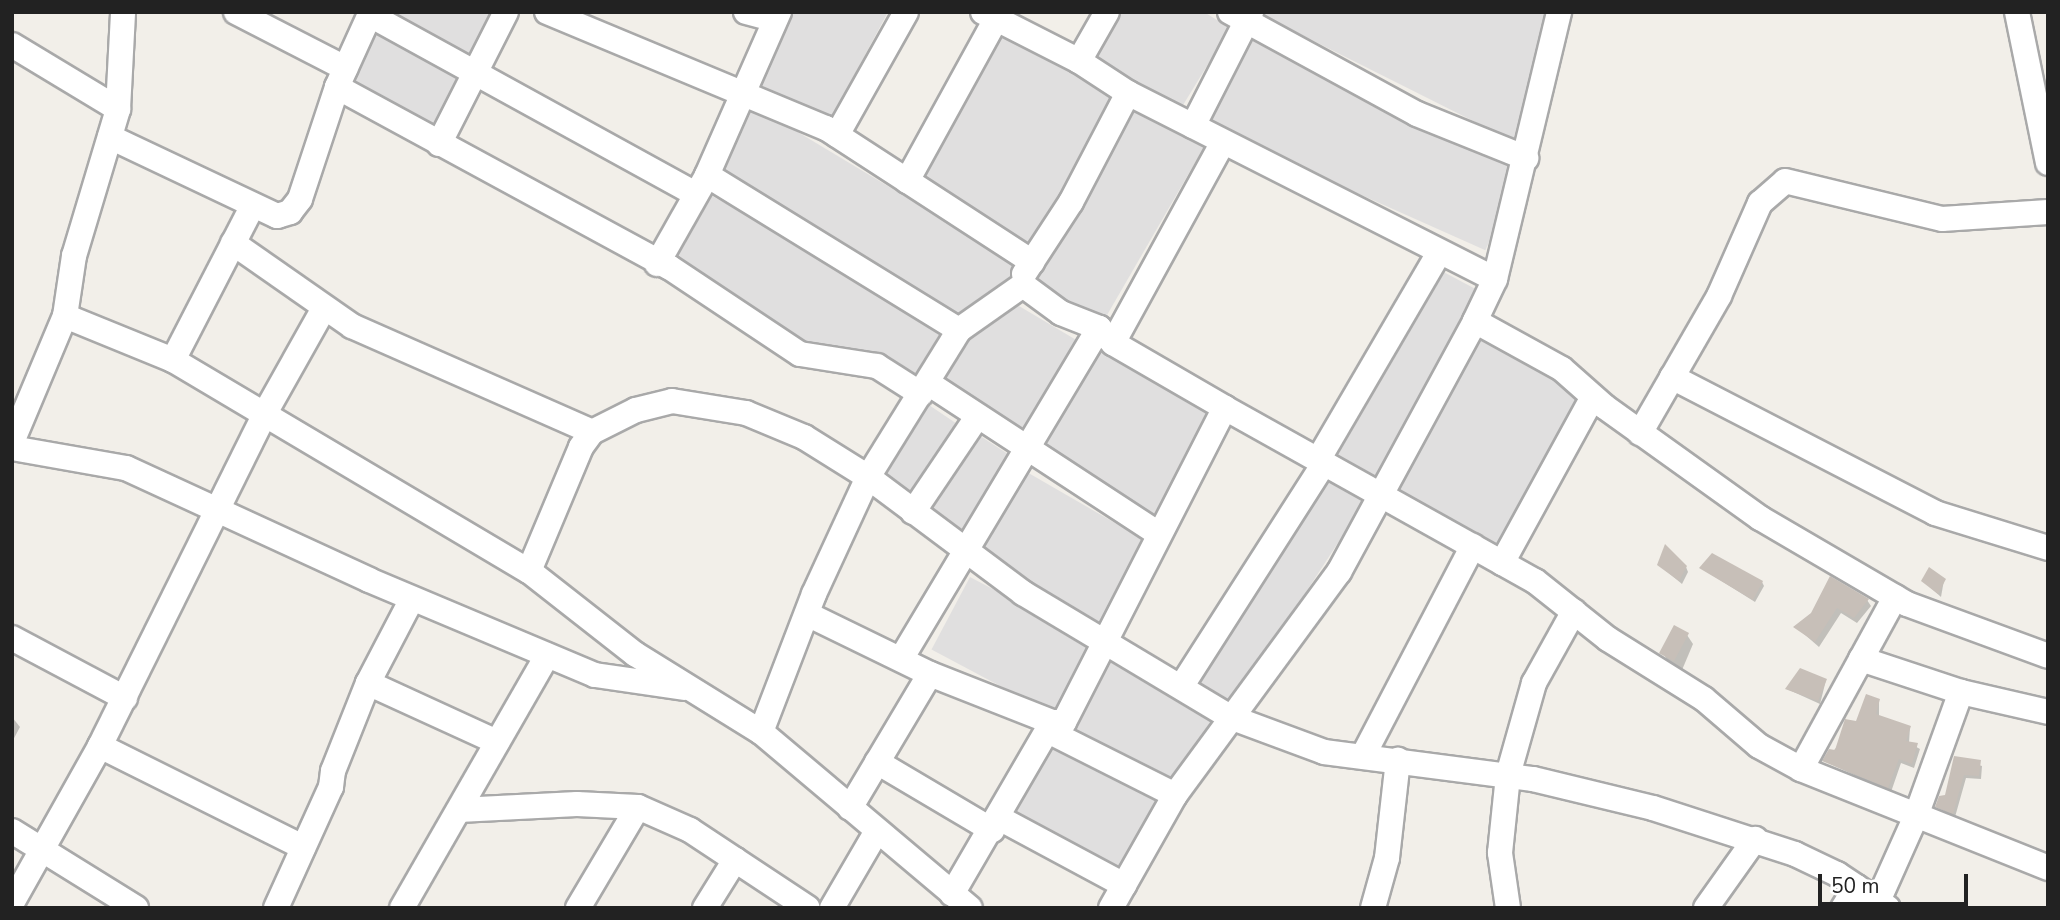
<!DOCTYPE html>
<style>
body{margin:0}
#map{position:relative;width:2060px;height:920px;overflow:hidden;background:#f2efe9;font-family:"Nunito Sans",sans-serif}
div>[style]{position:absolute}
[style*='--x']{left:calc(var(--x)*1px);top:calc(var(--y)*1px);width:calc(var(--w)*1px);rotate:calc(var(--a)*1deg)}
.residential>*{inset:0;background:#e0dfdf;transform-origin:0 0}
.shadow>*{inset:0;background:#0003}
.building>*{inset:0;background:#c7bfb8;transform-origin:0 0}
.roads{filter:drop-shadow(2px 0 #a9a9a9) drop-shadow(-2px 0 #a9a9a9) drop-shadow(0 2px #a9a9a9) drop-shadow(0 -2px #a9a9a9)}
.minor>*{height:24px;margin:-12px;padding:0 12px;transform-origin:12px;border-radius:12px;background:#fff}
span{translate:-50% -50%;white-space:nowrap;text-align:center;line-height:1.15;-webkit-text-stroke:5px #fff;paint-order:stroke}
.frame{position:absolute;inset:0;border:14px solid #222;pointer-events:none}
.scale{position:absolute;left:1818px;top:874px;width:150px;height:32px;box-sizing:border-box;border:4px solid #222;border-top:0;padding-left:9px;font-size:21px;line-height:24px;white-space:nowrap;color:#222;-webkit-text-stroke:5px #fff;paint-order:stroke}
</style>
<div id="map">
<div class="residential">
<div style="clip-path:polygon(380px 12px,493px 12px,470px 57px)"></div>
<div style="clip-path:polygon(790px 12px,888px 12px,826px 128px,750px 87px)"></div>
<div style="clip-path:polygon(1117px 12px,1204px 12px,1230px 28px,1177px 115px,1087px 62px)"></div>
<div style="clip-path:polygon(1264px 12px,1548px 14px,1519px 144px,1262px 15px)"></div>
<div style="left:375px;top:24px;width:104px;height:69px;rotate:27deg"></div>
<div style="left:999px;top:28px;width:135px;height:175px;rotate:30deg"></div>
<div style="left:1246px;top:33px;width:307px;height:101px;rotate:24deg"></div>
<div style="left:1129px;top:99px;width:89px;height:214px;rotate:30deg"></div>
<div style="left:748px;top:102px;width:319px;height:85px;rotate:31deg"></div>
<div style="clip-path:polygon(712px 196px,959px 330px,919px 388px,811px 351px,669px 267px)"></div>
<div style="left:1436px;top:268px;width:49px;height:217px;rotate:28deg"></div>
<div style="clip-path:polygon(1019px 306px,1078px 341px,1023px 432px,938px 381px,976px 319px)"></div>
<div style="clip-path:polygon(1480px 334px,1557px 375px,1581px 398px,1499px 551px,1393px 495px)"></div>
<div style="left:1098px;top:349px;width:131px;height:117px;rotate:30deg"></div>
<div style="left:926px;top:403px;width:42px;height:88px;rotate:34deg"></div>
<div style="left:974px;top:432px;width:46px;height:95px;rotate:33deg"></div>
<div style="left:1025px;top:471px;width:141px;height:98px;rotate:30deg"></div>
<div style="left:1327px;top:477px;width:45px;height:249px;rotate:33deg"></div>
<div style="left:970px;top:577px;width:152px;height:82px;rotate:28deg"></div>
<div style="left:1110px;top:661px;width:119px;height:81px;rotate:30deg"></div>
<div style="left:1049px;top:744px;width:121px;height:82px;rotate:27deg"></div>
</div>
<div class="shadow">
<div style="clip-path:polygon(1659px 565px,1686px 567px,1688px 572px,1682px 584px)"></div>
<div style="clip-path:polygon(1701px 568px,1762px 582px,1764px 586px,1755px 602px)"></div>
<div style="clip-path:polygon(1944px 580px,1941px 597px,1923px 581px)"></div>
<div style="clip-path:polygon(1867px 600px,1871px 606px,1857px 623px,1841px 613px,1819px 647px,1796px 627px,1812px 614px)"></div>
<div style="clip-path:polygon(1687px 635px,1693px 644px,1682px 670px,1670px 664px,1664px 655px)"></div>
<div style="clip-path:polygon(1826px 680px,1820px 704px,1787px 689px)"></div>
<div style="clip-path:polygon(1879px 701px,1879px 717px,1910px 727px,1909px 743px,1920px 749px,1914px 768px,1901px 763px,1891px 792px,1824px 761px)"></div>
<div style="clip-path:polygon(12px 717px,20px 727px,12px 742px)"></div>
<div style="clip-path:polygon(1955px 758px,1982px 766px,1981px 779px,1966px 778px,1955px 817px,1937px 807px,1946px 796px)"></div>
</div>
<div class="building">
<div style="clip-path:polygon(1665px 544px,1687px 566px,1679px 581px,1657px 565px)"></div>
<div style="clip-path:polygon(1712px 553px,1763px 581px,1753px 600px,1699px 568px)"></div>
<div style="clip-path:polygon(1929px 567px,1946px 579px,1938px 594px,1921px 581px)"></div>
<div style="clip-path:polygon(1830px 576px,1869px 599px,1854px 618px,1837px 608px,1815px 642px,1793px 627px,1811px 613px)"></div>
<div style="left:1674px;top:625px;width:17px;height:32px;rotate:28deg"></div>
<div style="clip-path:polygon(1800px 668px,1827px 679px,1818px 701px,1785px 689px)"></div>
<div style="clip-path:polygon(1866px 694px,1880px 699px,1876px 714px,1911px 726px,1906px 741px,1918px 743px,1912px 764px,1899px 759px,1888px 788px,1822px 761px,1829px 749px,1835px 750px,1845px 719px,1856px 721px)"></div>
<div style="clip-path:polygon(1954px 756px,1981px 760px,1979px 776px,1964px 775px,1953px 814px,1935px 807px,1939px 796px,1945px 795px)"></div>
</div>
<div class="roads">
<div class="minor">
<div style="--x:236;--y:12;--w:123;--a:27.2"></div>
<div style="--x:547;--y:12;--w:302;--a:22.6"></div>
<div style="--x:826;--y:128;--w:246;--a:33"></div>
<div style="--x:746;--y:12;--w:30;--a:15"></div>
<div style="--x:779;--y:12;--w:178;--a:113.8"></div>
<div style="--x:707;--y:175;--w:296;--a:31.6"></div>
<div style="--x:983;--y:12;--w:108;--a:27"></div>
<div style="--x:1079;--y:61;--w:59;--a:33.1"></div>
<div style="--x:1128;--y:93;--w:411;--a:26.9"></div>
<div style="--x:1230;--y:12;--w:213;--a:28.6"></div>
<div style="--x:1417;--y:114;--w:118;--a:22"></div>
<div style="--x:2017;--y:12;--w:154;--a:78.4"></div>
<div style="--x:370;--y:15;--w:372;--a:28.8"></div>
<div style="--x:12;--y:45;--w:124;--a:31.1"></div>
<div style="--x:1079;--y:61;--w:56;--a:-60.3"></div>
<div style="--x:337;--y:87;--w:378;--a:28.5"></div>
<div style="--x:669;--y:267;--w:157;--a:33.6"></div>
<div style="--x:800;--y:354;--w:78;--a:8.9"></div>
<div style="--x:877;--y:366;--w:52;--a:32.5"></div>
<div style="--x:1193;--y:126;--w:128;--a:-63"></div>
<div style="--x:837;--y:135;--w:141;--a:-60.7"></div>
<div style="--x:110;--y:137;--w:185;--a:25.3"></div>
<div style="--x:277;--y:216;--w:14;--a:-17"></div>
<div style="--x:290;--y:212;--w:16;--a:-52"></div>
<div style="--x:300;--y:199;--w:118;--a:-71.7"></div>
<div style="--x:337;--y:87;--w:82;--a:-65.6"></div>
<div style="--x:439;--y:144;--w:148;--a:-63.1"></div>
<div style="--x:907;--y:181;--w:185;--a:-61.2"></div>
<div style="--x:233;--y:243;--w:145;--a:34.9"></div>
<div style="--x:352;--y:326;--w:262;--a:23.8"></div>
<div style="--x:657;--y:264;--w:98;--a:-60.5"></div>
<div style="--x:1024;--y:274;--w:86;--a:-56.9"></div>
<div style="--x:1071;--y:202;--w:123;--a:-62.4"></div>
<div style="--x:1023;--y:285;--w:47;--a:36.4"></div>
<div style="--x:1061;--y:313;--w:41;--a:21.5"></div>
<div style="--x:1099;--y:328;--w:21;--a:47"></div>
<div style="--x:1113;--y:343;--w:129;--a:30.1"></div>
<div style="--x:1225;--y:408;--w:355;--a:29.2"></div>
<div style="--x:1535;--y:581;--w:93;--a:38.5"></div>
<div style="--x:1608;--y:639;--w:113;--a:32"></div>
<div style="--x:1704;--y:699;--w:72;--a:40.5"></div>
<div style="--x:1759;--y:746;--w:48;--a:28.7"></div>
<div style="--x:1801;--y:769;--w:266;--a:21.8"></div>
<div style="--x:65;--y:316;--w:117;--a:22.2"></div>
<div style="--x:173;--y:360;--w:414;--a:30.7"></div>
<div style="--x:529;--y:571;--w:135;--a:38.1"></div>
<div style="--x:635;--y:654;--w:148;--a:31.8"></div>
<div style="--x:761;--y:732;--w:273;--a:40.1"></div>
<div style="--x:1475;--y:321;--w:99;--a:28.9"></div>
<div style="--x:1562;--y:369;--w:57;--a:41.5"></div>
<div style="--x:1605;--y:407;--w:191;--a:35.6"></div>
<div style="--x:1760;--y:518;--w:170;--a:30.3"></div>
<div style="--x:1907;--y:604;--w:150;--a:20.2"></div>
<div style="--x:1113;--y:343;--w:229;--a:-61.3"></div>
<div style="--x:173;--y:360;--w:174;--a:-62.7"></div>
<div style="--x:1672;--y:377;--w:296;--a:27.3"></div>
<div style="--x:1935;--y:513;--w:118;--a:17.2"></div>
<div style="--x:928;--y:383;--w:274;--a:33.2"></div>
<div style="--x:1640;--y:433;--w:158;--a:-60"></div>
<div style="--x:1719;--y:296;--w:102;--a:-66.2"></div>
<div style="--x:1760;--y:203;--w:33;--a:-41"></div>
<div style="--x:1785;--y:181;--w:162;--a:13.6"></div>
<div style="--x:1942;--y:219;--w:106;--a:-3.8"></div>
<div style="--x:12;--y:442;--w:137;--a:-67.2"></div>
<div style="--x:65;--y:316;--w:61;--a:-81.5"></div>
<div style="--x:74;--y:256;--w:153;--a:-73.3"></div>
<div style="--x:118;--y:109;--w:97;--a:-87"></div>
<div style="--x:12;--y:448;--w:116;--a:10"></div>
<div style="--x:126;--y:468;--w:268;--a:24.7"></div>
<div style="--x:369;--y:580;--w:245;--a:22.8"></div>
<div style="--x:595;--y:675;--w:90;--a:8.3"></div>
<div style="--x:1318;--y:460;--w:240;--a:-59.7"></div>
<div style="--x:913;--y:512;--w:115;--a:-56"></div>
<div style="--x:1502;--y:563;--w:189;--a:-61.3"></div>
<div style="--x:529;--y:571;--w:134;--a:-67.2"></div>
<div style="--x:581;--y:447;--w:19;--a:-54"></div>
<div style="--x:592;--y:432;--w:49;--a:-26.6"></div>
<div style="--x:636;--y:410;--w:37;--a:-14"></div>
<div style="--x:672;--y:401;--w:75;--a:9.2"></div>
<div style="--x:746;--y:413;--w:63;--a:22.5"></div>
<div style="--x:804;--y:437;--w:75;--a:32"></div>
<div style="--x:868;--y:477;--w:194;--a:36.8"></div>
<div style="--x:1023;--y:593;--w:241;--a:30.9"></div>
<div style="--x:1230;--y:717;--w:100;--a:20.4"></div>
<div style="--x:1324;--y:752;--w:211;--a:7.4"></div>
<div style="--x:1533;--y:779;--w:123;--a:13.6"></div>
<div style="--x:1653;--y:808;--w:149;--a:17.9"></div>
<div style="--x:1795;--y:854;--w:47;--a:25.5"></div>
<div style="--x:1837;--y:874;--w:61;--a:33.7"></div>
<div style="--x:807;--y:614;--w:137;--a:26"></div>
<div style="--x:930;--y:674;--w:131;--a:21.5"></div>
<div style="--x:1052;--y:722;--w:12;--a:0"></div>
<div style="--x:1064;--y:722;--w:353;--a:-62.9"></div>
<div style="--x:12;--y:638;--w:128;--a:28"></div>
<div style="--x:901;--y:659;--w:386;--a:-59.1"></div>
<div style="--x:1861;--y:659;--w:105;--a:18.3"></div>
<div style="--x:1961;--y:692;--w:89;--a:12.9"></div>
<div style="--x:368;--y:683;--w:142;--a:24.6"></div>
<div style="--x:1181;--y:687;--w:266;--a:-57.4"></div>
<div style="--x:1048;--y:731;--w:142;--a:26.7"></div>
<div style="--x:761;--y:732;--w:148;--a:-69"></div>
<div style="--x:814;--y:594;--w:129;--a:-65.2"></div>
<div style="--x:868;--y:477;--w:173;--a:-58.2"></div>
<div style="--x:959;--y:330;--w:78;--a:-35.1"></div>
<div style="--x:100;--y:746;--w:227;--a:26.5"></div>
<div style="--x:1363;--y:756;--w:237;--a:-62.4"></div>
<div style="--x:877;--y:762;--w:134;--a:30.6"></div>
<div style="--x:1801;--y:769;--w:196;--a:-61.3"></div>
<div style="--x:850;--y:808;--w:156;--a:-59.2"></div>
<div style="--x:459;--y:810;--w:118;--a:-2.9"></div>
<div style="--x:577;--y:804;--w:61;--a:2.8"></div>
<div style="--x:638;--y:807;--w:57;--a:23.9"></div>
<div style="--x:690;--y:830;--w:141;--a:33.5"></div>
<div style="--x:999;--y:818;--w:142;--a:28.2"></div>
<div style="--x:12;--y:831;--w:146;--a:31.8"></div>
<div style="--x:952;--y:894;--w:199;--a:-59.8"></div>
<div style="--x:1878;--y:901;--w:93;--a:-65.9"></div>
<div style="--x:1916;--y:816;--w:132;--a:-70.1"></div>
<div style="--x:12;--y:903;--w:180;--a:-60.7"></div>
<div style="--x:100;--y:746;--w:369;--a:-63.6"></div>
<div style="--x:264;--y:415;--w:123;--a:-60.7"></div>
<div style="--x:276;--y:908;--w:133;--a:-65.6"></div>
<div style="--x:331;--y:787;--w:16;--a:-83"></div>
<div style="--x:333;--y:771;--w:95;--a:-68.3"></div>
<div style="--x:368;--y:683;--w:95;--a:-62.4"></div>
<div style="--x:402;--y:908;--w:291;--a:-60.1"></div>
<div style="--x:578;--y:908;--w:117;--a:-59.3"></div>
<div style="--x:705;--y:908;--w:57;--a:-58"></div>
<div style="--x:832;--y:908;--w:89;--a:-59.7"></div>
<div style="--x:1111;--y:908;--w:130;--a:-60.5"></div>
<div style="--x:1175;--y:795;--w:277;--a:-53.7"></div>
<div style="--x:1339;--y:572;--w:285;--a:-61.5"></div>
<div style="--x:1475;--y:321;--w:47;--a:-64.5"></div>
<div style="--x:1495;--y:279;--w:275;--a:-76.5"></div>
<div style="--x:1373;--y:908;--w:52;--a:-74.4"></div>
<div style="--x:1387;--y:858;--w:99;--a:-83.6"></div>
<div style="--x:1508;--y:908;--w:56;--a:-98.3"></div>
<div style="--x:1500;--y:853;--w:78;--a:-84.1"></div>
<div style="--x:1508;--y:775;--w:96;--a:-74.2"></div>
<div style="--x:1534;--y:683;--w:82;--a:-60.9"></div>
<div style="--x:1706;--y:908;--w:85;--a:-54.6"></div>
<div style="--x:1843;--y:908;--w:25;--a:-58"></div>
</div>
</div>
<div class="frame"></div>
<div class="scale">50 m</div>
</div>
